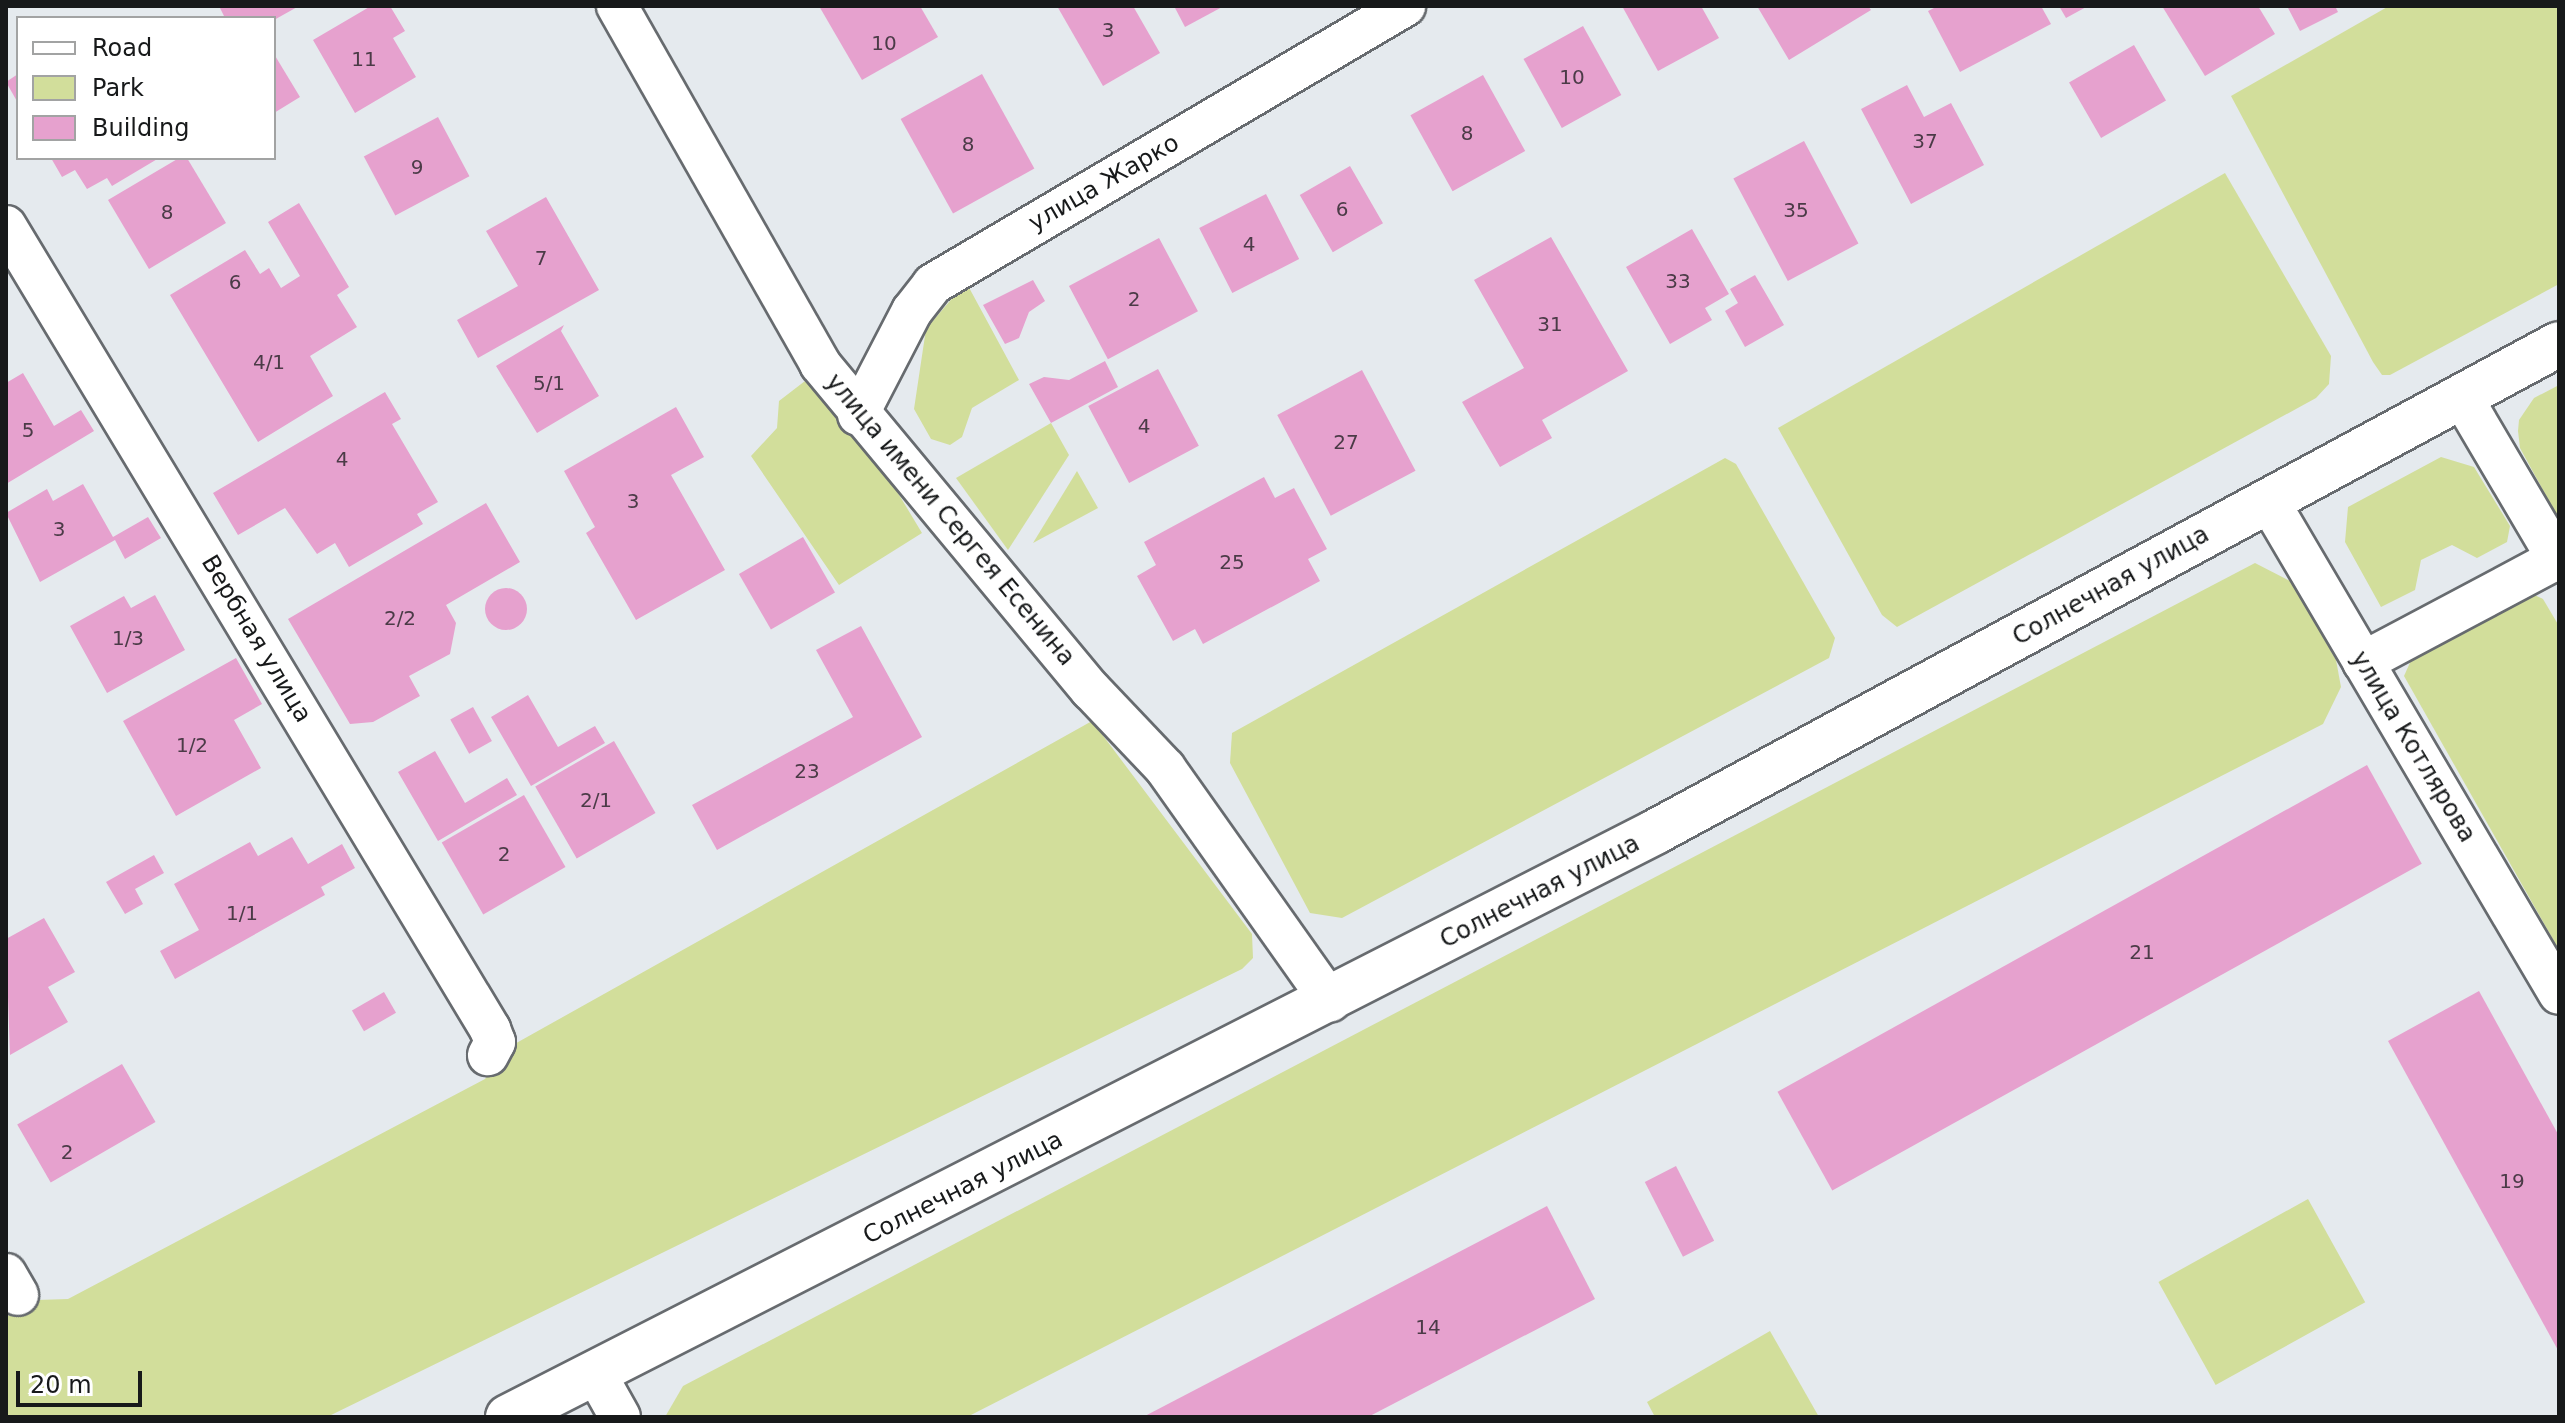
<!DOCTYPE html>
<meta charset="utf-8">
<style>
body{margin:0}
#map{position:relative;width:2565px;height:1423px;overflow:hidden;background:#e5eaee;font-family:"DejaVu Sans",sans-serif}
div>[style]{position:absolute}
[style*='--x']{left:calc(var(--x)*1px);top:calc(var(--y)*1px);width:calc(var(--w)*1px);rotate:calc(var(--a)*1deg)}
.green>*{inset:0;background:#d2de9b;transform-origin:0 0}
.building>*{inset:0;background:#e6a1ce;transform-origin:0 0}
.round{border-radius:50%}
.roads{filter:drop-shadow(2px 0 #676b6f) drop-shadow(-2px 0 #676b6f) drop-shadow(0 2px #676b6f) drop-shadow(0 -2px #676b6f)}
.minor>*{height:40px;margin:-20px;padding:0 20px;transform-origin:20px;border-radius:20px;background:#fff}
.secondary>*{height:44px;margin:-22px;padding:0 22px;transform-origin:22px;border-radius:22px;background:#fff}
span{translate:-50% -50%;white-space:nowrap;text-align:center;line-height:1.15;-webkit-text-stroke:7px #fff;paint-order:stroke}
.number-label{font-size:20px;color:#4b3b47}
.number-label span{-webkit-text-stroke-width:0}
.street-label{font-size:24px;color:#17191a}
.frame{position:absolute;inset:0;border:8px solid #17191a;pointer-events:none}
.legend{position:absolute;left:16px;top:16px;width:260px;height:144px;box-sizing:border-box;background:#fff;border:2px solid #a2a3a3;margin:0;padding:10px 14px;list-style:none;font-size:24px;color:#17191a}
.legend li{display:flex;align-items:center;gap:16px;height:40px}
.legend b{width:40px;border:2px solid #a2a3a3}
.scale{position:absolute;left:16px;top:1371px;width:126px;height:36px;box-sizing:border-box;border:4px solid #17191a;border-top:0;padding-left:10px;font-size:24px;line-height:28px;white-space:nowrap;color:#17191a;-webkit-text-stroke:6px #fff;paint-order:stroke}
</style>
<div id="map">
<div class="green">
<div style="clip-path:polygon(2389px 6px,2559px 6px,2559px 284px,2390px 375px,2382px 375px,2373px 362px,2231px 96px)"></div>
<div style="clip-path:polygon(2225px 173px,2331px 356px,2329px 384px,2316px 398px,1897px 627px,1882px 615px,1778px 428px)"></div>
<div style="clip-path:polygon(966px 282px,1019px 380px,972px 408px,962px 437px,950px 445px,931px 439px,914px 409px,926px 329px)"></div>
<div style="clip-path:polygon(805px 381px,836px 390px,922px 533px,839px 585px,751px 456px,777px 428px,779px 401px)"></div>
<div style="clip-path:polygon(2559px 385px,2559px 513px,2556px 514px,2520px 448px,2518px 431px,2519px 420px,2534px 398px)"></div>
<div style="clip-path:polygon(1051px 423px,1069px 455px,1008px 550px,956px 478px)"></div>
<div style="clip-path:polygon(2441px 457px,2474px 467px,2510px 526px,2507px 542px,2477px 558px,2452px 545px,2421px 560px,2415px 590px,2381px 607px,2345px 542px,2348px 507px)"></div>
<div style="clip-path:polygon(1725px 458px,1736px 464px,1835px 638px,1829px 658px,1342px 918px,1310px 913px,1230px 763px,1232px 733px)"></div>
<div style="clip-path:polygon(1077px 471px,1098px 508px,1033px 543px)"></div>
<div style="clip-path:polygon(2255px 563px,2292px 582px,2336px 660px,2341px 687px,2323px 724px,967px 1417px,665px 1417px,683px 1386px)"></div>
<div style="clip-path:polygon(2530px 593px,2543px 599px,2559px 626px,2559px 950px,2404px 676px,2413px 656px)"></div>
<div style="clip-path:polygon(1092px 721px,1252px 934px,1253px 958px,1242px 969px,327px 1417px,6px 1417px,6px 1317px,37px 1300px,68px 1299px,485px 1079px,511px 1046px)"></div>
<div style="left:2308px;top:1199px;width:118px;height:171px;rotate:61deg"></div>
<div style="clip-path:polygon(1770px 1331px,1819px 1417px,1655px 1417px,1647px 1402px)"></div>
</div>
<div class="building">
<div style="clip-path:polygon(219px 6px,299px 6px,274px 20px,225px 18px)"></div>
<div style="clip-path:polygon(371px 6px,390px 6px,405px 31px,393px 38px,416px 77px,355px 113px,313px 40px)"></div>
<div style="clip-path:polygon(819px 6px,920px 6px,938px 37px,862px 80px)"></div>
<div style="clip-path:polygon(1057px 6px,1133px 6px,1160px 53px,1103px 86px)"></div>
<div style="clip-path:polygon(1174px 6px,1224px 6px,1185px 27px)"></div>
<div style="clip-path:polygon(1622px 6px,1701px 6px,1719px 38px,1658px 71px)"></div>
<div style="clip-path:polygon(1757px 6px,1868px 6px,1871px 10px,1789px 60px)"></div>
<div style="clip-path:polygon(1938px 6px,2041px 6px,2051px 24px,1960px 72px,1928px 11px)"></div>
<div style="clip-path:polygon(2059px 6px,2088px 6px,2066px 18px)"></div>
<div style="clip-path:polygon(2162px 6px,2258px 6px,2275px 34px,2205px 76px)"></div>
<div style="clip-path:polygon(2287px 6px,2335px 6px,2338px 12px,2300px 31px)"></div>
<div style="left:1583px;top:26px;width:79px;height:68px;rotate:61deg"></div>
<div style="left:2134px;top:45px;width:64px;height:75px;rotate:60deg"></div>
<div style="clip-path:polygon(274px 54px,300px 97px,274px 113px)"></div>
<div style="clip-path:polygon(18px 74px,18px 103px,6px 82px)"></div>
<div style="left:982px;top:74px;width:108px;height:93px;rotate:61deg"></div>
<div style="left:1483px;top:75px;width:87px;height:83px;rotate:61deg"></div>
<div style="clip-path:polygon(1907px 85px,1924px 117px,1951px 103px,1984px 165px,1911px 204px,1861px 109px)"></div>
<div style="left:438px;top:117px;width:67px;height:84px;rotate:62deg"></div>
<div style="left:1804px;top:141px;width:116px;height:80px;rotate:62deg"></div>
<div style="clip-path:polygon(51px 158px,159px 158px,112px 186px,107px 178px,87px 189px,75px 170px,62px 177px)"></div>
<div style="clip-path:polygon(179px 158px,187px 158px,226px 223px,149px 269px,108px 200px)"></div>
<div style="left:1350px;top:166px;width:66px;height:58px;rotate:60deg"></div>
<div style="left:1266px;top:194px;width:73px;height:75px;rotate:63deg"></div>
<div style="clip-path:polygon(546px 197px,599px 290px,478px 358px,457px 320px,518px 286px,486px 231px)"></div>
<div style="clip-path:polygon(299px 203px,349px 287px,337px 295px,357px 327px,310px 356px,333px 396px,258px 442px,170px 295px,245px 250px,260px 274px,269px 268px,281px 288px,300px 276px,268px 222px)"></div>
<div style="clip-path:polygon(1692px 229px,1729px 294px,1705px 308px,1712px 320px,1670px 344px,1626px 267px)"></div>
<div style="clip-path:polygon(1551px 237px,1628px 371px,1542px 420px,1552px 438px,1500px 467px,1462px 402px,1524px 368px,1474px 280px)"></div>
<div style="left:1159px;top:238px;width:83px;height:102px;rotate:62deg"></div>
<div style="clip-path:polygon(1755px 275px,1784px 325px,1745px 347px,1725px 311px,1738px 303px,1730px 289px)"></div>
<div style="clip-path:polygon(1033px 280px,1045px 301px,1029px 312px,1019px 338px,1005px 344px,983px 305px)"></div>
<div style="clip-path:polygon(564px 325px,561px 331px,599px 396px,537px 433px,496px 366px)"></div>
<div style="clip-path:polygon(1105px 361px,1118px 387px,1051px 423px,1029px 384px,1044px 377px,1069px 380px)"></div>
<div style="left:1158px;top:369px;width:87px;height:79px;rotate:62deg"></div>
<div style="left:1362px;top:370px;width:114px;height:96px;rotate:62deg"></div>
<div style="clip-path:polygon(23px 373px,54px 426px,81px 410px,94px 431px,6px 484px,6px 383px)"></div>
<div style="clip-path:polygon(385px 392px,401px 419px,392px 424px,438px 502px,417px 514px,423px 524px,349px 567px,335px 543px,317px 554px,285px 508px,238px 535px,213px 493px)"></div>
<div style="clip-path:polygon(676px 407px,704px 457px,671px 475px,725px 570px,636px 620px,586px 533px,595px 527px,564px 471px)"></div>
<div style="clip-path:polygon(1264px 477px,1275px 498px,1294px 488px,1327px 549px,1308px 559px,1320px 581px,1203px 644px,1195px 629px,1173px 641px,1137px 576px,1156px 565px,1144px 542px)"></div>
<div style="clip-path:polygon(83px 484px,113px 537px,148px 517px,161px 538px,125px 559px,115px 540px,40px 582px,6px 513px,47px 489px,53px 501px)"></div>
<div style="clip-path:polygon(486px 503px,520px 562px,446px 605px,456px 623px,450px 654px,409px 676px,420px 696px,373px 722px,350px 724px,288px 619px)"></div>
<div style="left:803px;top:537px;width:64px;height:74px;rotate:60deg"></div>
<div class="round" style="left:485px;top:588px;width:42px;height:42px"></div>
<div style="clip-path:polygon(155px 595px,185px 650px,107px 693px,70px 626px,124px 596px,131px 608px)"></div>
<div style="clip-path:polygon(861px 626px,922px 737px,717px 850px,692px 805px,853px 717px,816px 650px)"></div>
<div style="clip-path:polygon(236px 658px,262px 704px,234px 720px,261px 768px,176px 816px,123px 721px)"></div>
<div style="clip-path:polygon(528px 695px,558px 747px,595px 726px,605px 743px,531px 786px,491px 717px)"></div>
<div style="left:473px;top:707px;width:39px;height:26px;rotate:61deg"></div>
<div style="left:614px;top:741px;width:83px;height:91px;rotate:60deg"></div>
<div style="clip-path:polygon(435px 751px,465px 803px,507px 778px,517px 795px,438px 841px,398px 772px)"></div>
<div style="left:2367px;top:765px;width:113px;height:674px;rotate:61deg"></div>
<div style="left:524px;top:795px;width:83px;height:95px;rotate:60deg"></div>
<div style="clip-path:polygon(292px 837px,308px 864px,342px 844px,355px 868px,321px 887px,325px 895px,175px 979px,160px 951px,199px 930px,174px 884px,250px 842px,258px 856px)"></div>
<div style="clip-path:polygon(154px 855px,164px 873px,135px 889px,143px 904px,125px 914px,106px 882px)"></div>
<div style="clip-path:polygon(44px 918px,75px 972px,48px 987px,68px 1022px,10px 1055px,6px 939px)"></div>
<div style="clip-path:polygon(2479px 991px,2559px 1136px,2559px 1352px,2388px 1041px)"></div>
<div style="left:384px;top:992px;width:24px;height:37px;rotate:60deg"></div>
<div style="left:122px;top:1064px;width:67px;height:121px;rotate:60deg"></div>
<div style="left:1676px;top:1166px;width:84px;height:35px;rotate:63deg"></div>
<div style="clip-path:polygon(1547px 1206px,1595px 1299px,1368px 1417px,1143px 1417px)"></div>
</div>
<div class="roads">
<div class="minor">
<div style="--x:617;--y:6;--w:412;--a:60.4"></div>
<div style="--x:820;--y:364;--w:424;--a:50.3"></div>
<div style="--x:1091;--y:690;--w:108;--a:46.5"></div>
<div style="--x:1165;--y:768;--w:286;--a:54.7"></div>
<div style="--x:6;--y:226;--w:938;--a:58.92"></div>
<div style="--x:490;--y:1029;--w:14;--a:69"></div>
<div style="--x:495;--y:1042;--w:15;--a:118"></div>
<div style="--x:2462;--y:397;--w:191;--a:59.5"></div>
<div style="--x:858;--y:415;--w:117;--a:-62.6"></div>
<div style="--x:912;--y:311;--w:34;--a:-52"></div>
<div style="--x:933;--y:284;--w:548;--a:-30.5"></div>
<div style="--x:2268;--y:500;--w:573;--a:59.5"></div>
<div style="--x:2363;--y:662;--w:222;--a:-28"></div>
<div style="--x:6;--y:1274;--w:24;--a:60"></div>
<div style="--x:596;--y:1374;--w:49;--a:60.8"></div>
</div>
<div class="secondary">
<div style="--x:508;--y:1417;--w:1288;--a:-27.02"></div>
<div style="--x:1655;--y:832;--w:1027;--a:-28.36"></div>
</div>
</div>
<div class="number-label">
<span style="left:1108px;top:30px">3</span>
<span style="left:884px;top:43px">10</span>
<span style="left:364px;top:59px">11</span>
<span style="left:1572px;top:77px">10</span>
<span style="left:1467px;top:133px">8</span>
<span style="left:1925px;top:141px">37</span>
<span style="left:968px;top:144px">8</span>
<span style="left:417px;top:167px">9</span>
<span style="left:1342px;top:209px">6</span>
<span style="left:1796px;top:210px">35</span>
<span style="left:167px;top:212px">8</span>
<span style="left:1249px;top:244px">4</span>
<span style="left:541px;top:258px">7</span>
<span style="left:1678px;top:281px">33</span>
<span style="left:235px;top:282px">6</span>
<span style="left:1134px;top:299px">2</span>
<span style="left:1550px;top:324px">31</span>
<span style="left:269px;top:362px">4/1</span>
<span style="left:549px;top:383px">5/1</span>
<span style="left:1144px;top:426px">4</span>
<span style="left:28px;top:430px">5</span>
<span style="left:1346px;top:442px">27</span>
<span style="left:342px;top:459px">4</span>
<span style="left:633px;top:501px">3</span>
<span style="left:59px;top:529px">3</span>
<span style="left:1232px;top:562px">25</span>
<span style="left:400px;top:618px">2/2</span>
<span style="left:128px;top:638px">1/3</span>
<span style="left:192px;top:745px">1/2</span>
<span style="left:807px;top:771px">23</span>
<span style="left:596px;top:800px">2/1</span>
<span style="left:504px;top:854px">2</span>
<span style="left:242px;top:913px">1/1</span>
<span style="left:2142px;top:952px">21</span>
<span style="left:67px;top:1152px">2</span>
<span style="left:2512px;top:1181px">19</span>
<span style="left:1428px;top:1327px">14</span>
</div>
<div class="street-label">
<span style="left:1104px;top:183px;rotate:-30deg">улица Жарко</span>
<span style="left:950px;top:520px;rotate:50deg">улица имени Сергея Есенина</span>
<span style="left:2111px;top:586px;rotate:-29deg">Солнечная улица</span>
<span style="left:256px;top:639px;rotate:59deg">Вербная улица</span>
<span style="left:2413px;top:747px;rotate:59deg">улица Котлярова</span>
<span style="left:1540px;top:892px;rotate:-27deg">Солнечная улица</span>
<span style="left:963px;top:1188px;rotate:-27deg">Солнечная улица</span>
</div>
<div class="frame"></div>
<ul class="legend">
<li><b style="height:10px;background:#fff"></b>Road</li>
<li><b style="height:22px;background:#d2de9b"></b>Park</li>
<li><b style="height:22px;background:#e6a1ce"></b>Building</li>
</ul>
<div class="scale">20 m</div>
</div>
